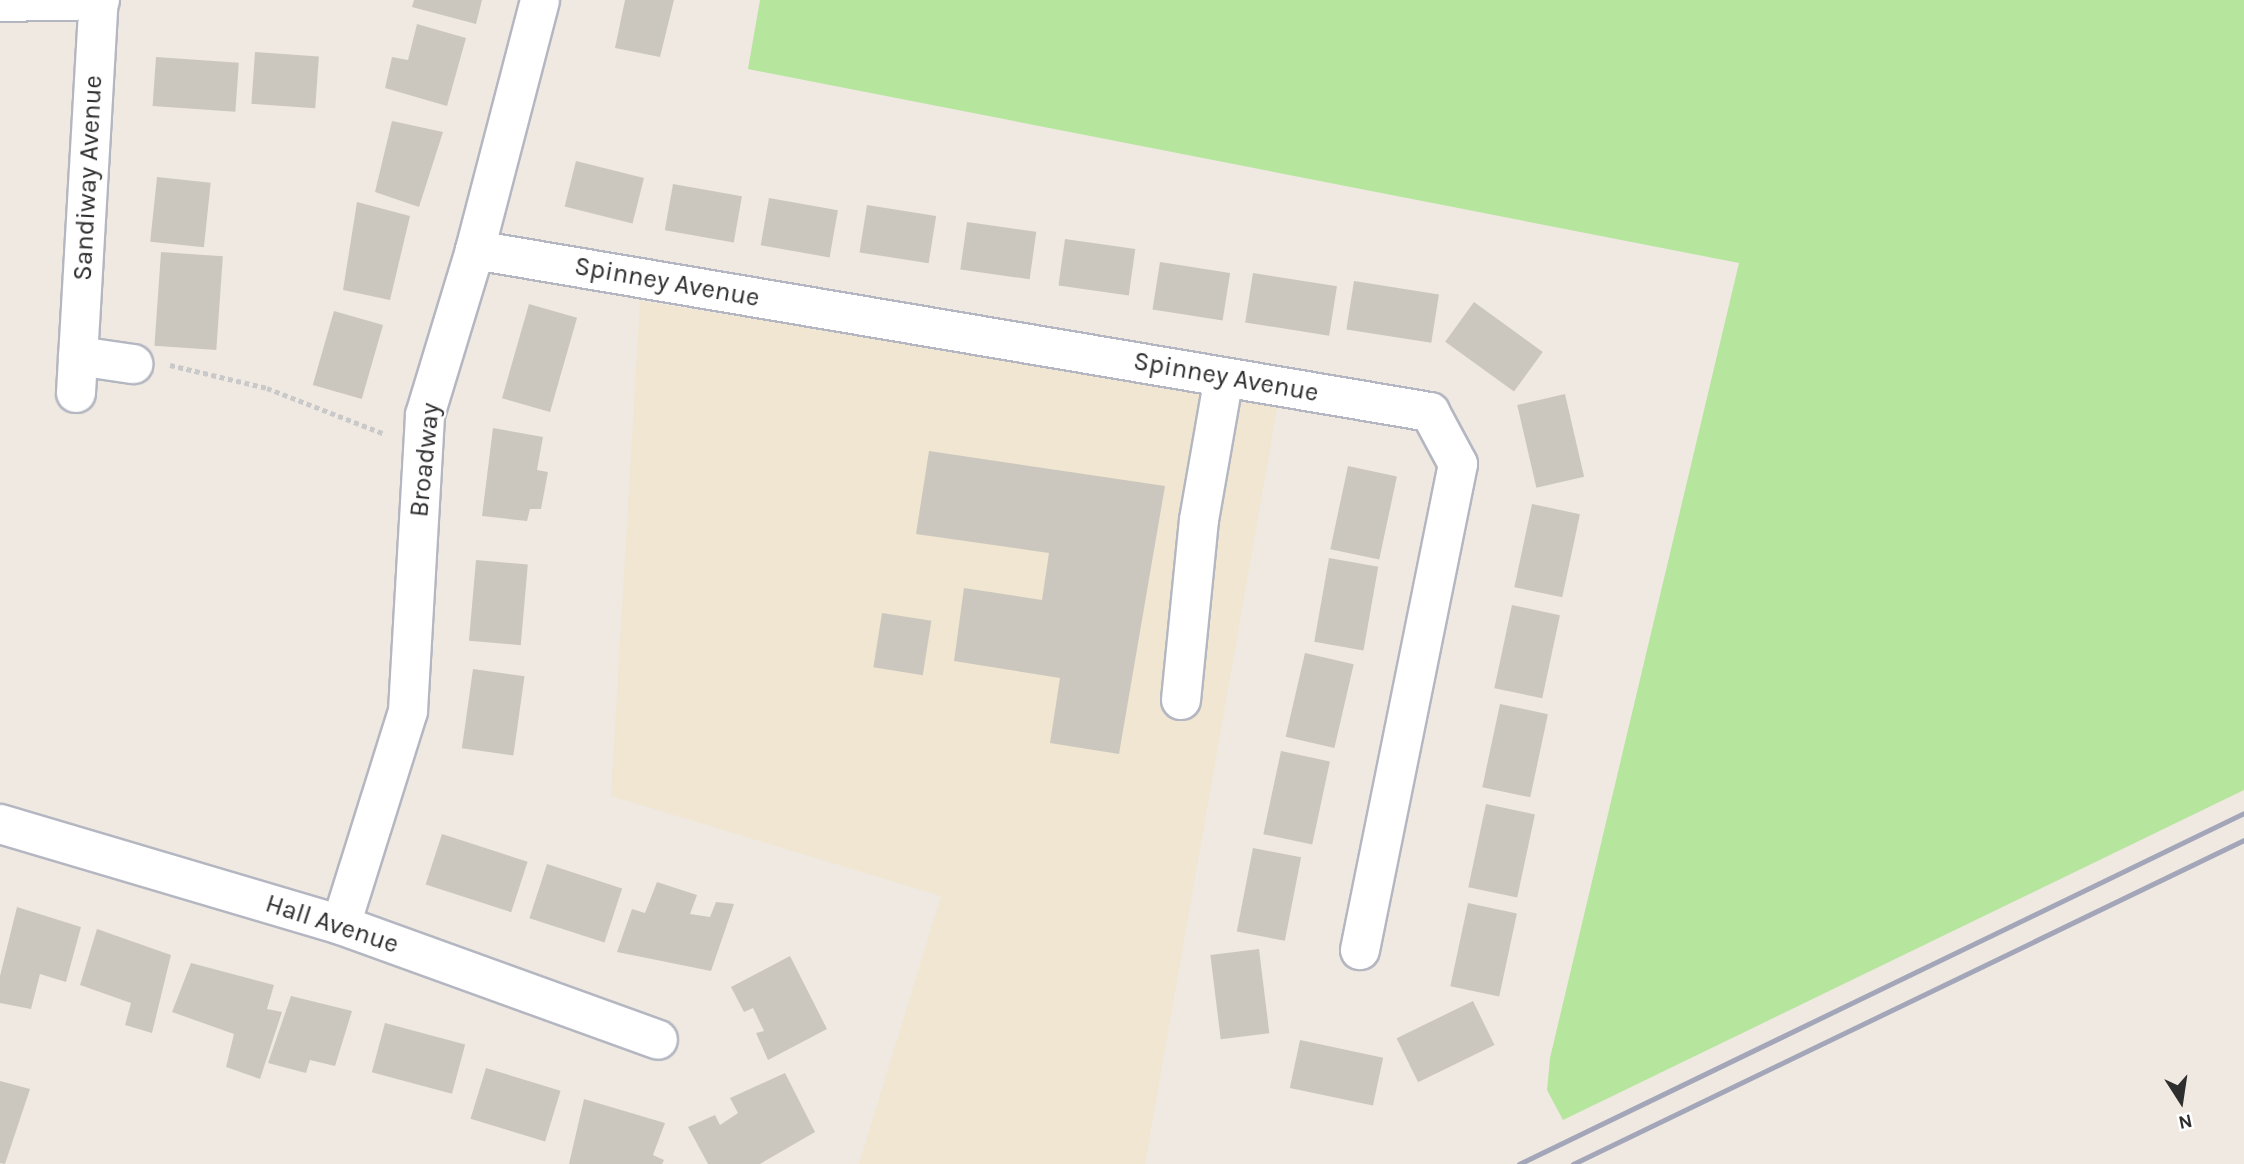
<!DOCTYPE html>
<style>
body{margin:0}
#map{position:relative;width:2244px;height:1164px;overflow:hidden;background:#efe9e1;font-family:Karla,sans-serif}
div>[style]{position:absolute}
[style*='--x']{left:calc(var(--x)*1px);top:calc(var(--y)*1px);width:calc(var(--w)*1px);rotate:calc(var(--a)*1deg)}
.education>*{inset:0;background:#f0e6d1}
.green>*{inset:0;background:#b6e59e}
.building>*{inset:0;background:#cbc7bf;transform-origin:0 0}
.path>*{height:4.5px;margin-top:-2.25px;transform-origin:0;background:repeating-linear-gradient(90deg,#c9c9c9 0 5px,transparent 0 8.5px)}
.roads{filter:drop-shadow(2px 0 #b4b7c1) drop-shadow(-2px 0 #b4b7c1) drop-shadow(0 2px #b4b7c1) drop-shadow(0 -2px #b4b7c1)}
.minor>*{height:38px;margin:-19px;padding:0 19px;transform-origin:19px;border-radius:19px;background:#fff}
.rail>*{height:5px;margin:-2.5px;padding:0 2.5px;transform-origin:2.5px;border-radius:2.5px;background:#a3a6b8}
span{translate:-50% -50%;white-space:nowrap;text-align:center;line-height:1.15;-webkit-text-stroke:5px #fff;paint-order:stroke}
.street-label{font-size:26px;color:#2e2e2e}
.north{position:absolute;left:2146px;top:1066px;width:70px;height:70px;-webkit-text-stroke:5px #fff;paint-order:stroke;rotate:168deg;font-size:19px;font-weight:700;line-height:28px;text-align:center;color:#2e2e2e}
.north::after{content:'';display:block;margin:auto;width:24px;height:32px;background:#2e2e2e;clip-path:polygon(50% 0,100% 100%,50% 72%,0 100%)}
</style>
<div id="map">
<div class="education">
<div style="clip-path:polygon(640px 301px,1278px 403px,1145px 1164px,859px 1164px,941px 896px,611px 796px)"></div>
</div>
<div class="green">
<div style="clip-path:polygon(760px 0,2244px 0,2244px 790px,1563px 1120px,1547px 1090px,1550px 1058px,1739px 263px,748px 69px)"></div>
</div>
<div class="building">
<div style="clip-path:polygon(414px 0,482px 0,476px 24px,412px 7px)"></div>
<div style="clip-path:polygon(625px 0,674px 0,660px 57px,615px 48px)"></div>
<div style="clip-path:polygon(417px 24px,466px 38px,447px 106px,385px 88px,392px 57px,408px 60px)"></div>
<div style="left:255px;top:52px;width:64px;height:52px;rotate:4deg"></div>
<div style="left:156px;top:57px;width:83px;height:49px;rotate:4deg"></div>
<div style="clip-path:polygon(392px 121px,443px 132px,419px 207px,375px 192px)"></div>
<div style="left:576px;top:161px;width:70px;height:47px;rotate:14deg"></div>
<div style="left:157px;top:177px;width:54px;height:65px;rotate:6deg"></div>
<div style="left:673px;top:184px;width:70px;height:47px;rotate:10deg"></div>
<div style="left:769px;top:198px;width:70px;height:48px;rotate:10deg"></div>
<div style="clip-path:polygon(357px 202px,410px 216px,390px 300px,343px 290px)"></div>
<div style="left:867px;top:205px;width:70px;height:48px;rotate:9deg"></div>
<div style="left:967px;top:222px;width:70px;height:48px;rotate:8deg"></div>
<div style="left:1065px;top:239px;width:71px;height:47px;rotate:8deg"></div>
<div style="left:161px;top:252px;width:62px;height:94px;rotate:4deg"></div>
<div style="left:1160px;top:262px;width:71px;height:48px;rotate:9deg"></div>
<div style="left:1253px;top:273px;width:85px;height:50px;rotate:9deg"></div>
<div style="left:1354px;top:281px;width:86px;height:49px;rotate:9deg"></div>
<div style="left:1474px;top:302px;width:85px;height:49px;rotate:36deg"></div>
<div style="left:529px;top:304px;width:50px;height:98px;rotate:16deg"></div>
<div style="left:334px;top:311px;width:51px;height:77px;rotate:16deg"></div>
<div style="left:1565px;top:394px;width:85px;height:49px;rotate:77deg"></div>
<div style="clip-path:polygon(493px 428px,543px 437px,537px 470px,548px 472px,541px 509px,530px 509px,527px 521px,482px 516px)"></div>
<div style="clip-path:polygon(929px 451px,1165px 486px,1119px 754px,1050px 743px,1060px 678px,954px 661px,964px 588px,1042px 600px,1049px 553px,916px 534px)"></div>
<div style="left:1348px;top:466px;width:50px;height:85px;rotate:12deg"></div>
<div style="left:1532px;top:504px;width:49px;height:85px;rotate:12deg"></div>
<div style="left:1329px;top:558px;width:50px;height:85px;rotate:10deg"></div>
<div style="left:476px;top:560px;width:52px;height:81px;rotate:5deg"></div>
<div style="left:1512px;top:605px;width:49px;height:85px;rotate:12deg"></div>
<div style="left:882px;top:613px;width:50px;height:55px;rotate:9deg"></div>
<div style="left:1305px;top:653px;width:50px;height:86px;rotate:13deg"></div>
<div style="left:473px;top:669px;width:52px;height:80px;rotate:8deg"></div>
<div style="left:1500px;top:704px;width:49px;height:85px;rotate:12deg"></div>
<div style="left:1281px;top:751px;width:50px;height:85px;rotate:12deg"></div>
<div style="left:1486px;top:804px;width:50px;height:85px;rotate:12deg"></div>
<div style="left:442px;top:834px;width:90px;height:53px;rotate:18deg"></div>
<div style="left:1253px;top:848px;width:49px;height:85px;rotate:11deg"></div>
<div style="left:547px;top:864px;width:79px;height:57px;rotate:18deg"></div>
<div style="clip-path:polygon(657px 882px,697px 895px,690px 914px,710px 917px,716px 902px,734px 904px,711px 971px,617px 952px,632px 909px,645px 913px)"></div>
<div style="left:1468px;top:903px;width:50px;height:85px;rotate:12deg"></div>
<div style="clip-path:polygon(17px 907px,81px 927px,66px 982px,40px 974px,31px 1009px,0 1003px,0 976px)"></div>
<div style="clip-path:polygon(97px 929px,171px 955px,152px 1033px,125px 1025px,131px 1003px,80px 985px)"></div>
<div style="left:1259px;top:949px;width:85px;height:49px;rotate:83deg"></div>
<div style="clip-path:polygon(790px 956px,827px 1029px,768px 1060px,756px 1033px,764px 1031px,753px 1008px,744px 1012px,731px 987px)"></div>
<div style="clip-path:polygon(191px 963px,274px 985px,267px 1009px,282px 1012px,260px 1079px,226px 1067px,234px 1034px,172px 1012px)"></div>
<div style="clip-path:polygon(291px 996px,352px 1011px,335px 1066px,310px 1060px,306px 1073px,268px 1063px)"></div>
<div style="left:1473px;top:1001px;width:49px;height:85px;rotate:64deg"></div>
<div style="left:385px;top:1023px;width:83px;height:51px;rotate:15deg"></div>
<div style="left:1300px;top:1040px;width:85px;height:49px;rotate:12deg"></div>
<div style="left:486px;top:1068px;width:78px;height:53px;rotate:17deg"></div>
<div style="clip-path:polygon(785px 1073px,815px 1132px,760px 1164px,708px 1164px,688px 1127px,715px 1115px,720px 1125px,738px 1113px,730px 1098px)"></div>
<div style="clip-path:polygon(0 1081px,30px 1089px,5px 1164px,0 1163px)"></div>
<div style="clip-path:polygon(584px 1099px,665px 1123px,653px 1155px,664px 1160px,662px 1164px,569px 1164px)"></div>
</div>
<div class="path">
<div style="--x:170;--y:365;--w:100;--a:13.3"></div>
<div style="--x:267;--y:388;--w:127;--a:21.3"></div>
</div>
<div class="roads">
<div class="minor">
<div style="--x:0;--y:2;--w:100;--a:-1.1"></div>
<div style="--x:475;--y:250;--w:969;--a:9.63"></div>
<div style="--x:1430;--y:412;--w:59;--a:61.7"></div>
<div style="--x:1458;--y:464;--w:496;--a:101.4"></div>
<div style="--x:78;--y:356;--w:56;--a:8.3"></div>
<div style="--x:76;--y:393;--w:394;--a:-86.7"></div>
<div style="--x:1181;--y:700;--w:181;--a:-84.3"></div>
<div style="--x:1199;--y:520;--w:145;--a:-80.1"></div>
<div style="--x:0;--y:824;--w:356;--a:16.5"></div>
<div style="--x:341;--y:925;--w:337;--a:19.9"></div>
<div style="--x:341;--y:925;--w:224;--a:-72.6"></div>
<div style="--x:408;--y:711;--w:296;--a:-86.7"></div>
<div style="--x:425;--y:415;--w:172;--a:-73.1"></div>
<div style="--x:475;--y:250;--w:258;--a:-75.4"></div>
</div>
</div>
<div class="rail">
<div style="--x:1519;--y:1164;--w:805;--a:-25.83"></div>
<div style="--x:1573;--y:1164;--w:745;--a:-25.77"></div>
</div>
<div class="street-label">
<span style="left:88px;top:178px;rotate:-87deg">Sandiway Avenue</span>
<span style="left:667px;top:282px;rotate:10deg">Spinney Avenue</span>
<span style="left:1226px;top:377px;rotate:10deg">Spinney Avenue</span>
<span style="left:425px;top:460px;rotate:-84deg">Broadway</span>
<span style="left:332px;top:924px;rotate:18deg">Hall Avenue</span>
</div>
<div class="north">N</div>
</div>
